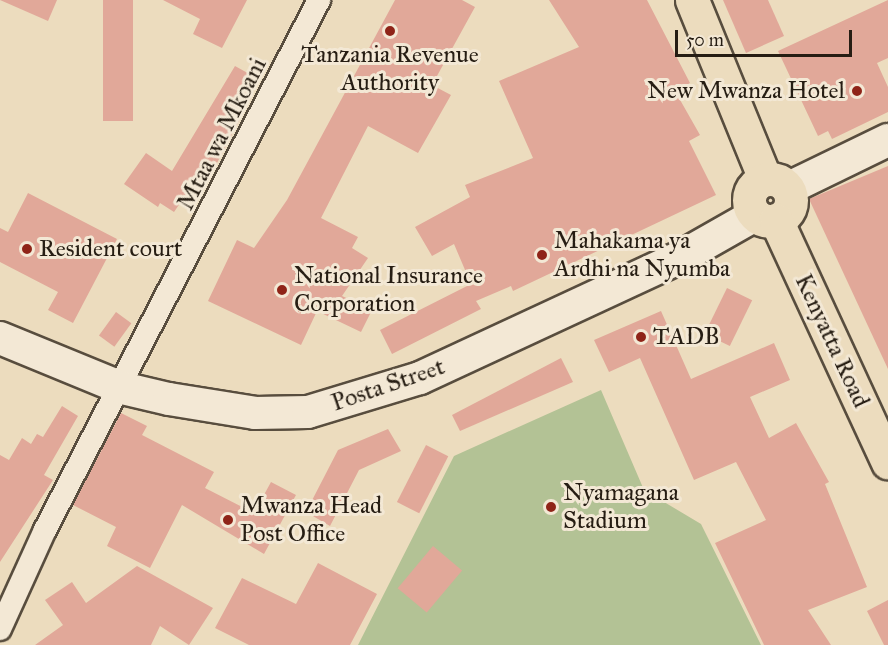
<!DOCTYPE html>
<style>
body{margin:0}
#map{position:relative;width:888px;height:645px;overflow:hidden;background:#ecdcbe;font-family:"IM FELL Great Primer",serif}
div>[style]{position:absolute}
[style*='--x']{left:calc(var(--x)*1px);top:calc(var(--y)*1px);width:calc(var(--w)*1px);rotate:calc(var(--a)*1deg)}
.green>*{inset:0;background:#b3c295}
.building>*{inset:0;background:#e1a899;transform-origin:0 0}
.roads{filter:drop-shadow(2px 0 #584d3e) drop-shadow(-2px 0 #584d3e) drop-shadow(0 2px #584d3e) drop-shadow(0 -2px #584d3e)}
.street>*{height:22px;margin:-11px;padding:0 11px;transform-origin:11px;border-radius:11px;background:#f3e8d5}
.secondary>*{height:32px;margin:-16px;padding:0 16px;transform-origin:16px;border-radius:16px;background:#f3e8d5}
.highway>*{height:33px;margin:-16.5px;padding:0 16.5px;transform-origin:16.5px;border-radius:16.5px;background:#ecdcbe}
.highway>.ring{margin:-16.5px;padding:0;box-sizing:content-box;background:none;border:33px solid #ecdcbe;border-radius:50%}
.dots>*{width:16px;height:16px;translate:-50% -50%;box-sizing:border-box;border:3px solid #f3e8d5;border-radius:50%}
span{translate:-50% -50%;white-space:nowrap;text-align:center;line-height:1.15;-webkit-text-stroke:6px #f3e8d5;paint-order:stroke}
.poi-label{font-size:24px;color:#261d13}
.right{translate:-100% -50%;text-align:right}
.left{translate:0 -50%;text-align:left}
.street-label{font-size:24px;color:#261d13}
.scale{position:absolute;left:675px;top:30px;width:177px;height:27px;box-sizing:border-box;border:3px solid #261d13;border-top:0;padding-left:8px;font-size:18px;line-height:21px;white-space:nowrap;color:#261d13;-webkit-text-stroke:4px #f3e8d5;paint-order:stroke}
</style>
<div id="map">
<div class="green">
<div style="clip-path:polygon(601px 390px,644px 490px,701px 524px,761px 645px,358px 645px,454px 456px)"></div>
</div>
<div class="building">
<div style="clip-path:polygon(0 0,57px 0,48px 21px)"></div>
<div style="left:103px;top:0;width:30px;height:121px"></div>
<div style="clip-path:polygon(163px 0,247px 0,222px 48px,193px 34px,200px 19px)"></div>
<div style="clip-path:polygon(395px 0,462px 0,475px 7px,432px 85px,451px 95px,418px 153px,368px 126px,321px 218px,358px 237px,352px 248px,368px 258px,342px 296px,372px 310px,361px 332px,317px 311px,301px 345px,208px 301px,237px 240px,254px 248px,287px 200px)"></div>
<div style="clip-path:polygon(549px 0,647px 0,690px 83px,675px 91px,700px 135px,689px 141px,716px 195px,513px 291px,511px 286px,476px 301px,481px 309px,392px 354px,380px 330px,471px 284px,454px 244px,432px 256px,415px 227px,470px 197px,465px 185px,533px 158px,499px 81px,579px 47px)"></div>
<div style="clip-path:polygon(723px 0,768px 0,784px 36px,746px 53px)"></div>
<div style="clip-path:polygon(888px 0,888px 58px,877px 63px,888px 87px,888px 112px,832px 139px,828px 131px,818px 136px,778px 51px)"></div>
<div style="clip-path:polygon(235px 66px,253px 76px,245px 92px,252px 96px,194px 207px,183px 199px,174px 212px,160px 203px,158px 207px,124px 184px,146px 153px,172px 171px)"></div>
<div style="clip-path:polygon(888px 166px,888px 369px,809px 199px)"></div>
<div style="clip-path:polygon(28px 193px,117px 239px,73px 323px,48px 310px,58px 292px,0 262px,0 228px,8px 232px)"></div>
<div style="left:727px;top:288px;width:28px;height:51px;rotate:26deg"></div>
<div style="clip-path:polygon(661px 311px,691px 379px,774px 343px,790px 380px,750px 397px,769px 438px,796px 423px,829px 482px,825px 484px,867px 587px,808px 610px,831px 645px,764px 645px,715px 543px,766px 520px,736px 462px,694px 480px,640px 358px,609px 372px,594px 340px)"></div>
<div style="left:116px;top:312px;width:19px;height:29px;rotate:36deg"></div>
<div style="clip-path:polygon(561px 358px,573px 382px,460px 431px,452px 415px)"></div>
<div style="clip-path:polygon(62px 406px,78px 416px,44px 475px,53px 480px,0 562px,0 455px,9px 460px,22px 438px,31px 444px,37px 434px,43px 437px)"></div>
<div style="clip-path:polygon(121px 413px,147px 426px,142px 435px,214px 472px,205px 488px,254px 513px,271px 482px,296px 495px,264px 554px,182px 505px,150px 568px,107px 546px,116px 527px,73px 505px)"></div>
<div style="clip-path:polygon(388px 429px,401px 451px,359px 470px,330px 526px,306px 512px,338px 450px)"></div>
<div style="left:426px;top:445px;width:25px;height:64px;rotate:27deg"></div>
<div style="left:433px;top:546px;width:38px;height:55px;rotate:40deg"></div>
<div style="clip-path:polygon(318px 563px,377px 594px,350px 645px,249px 645px,215px 628px,242px 578px,296px 604px)"></div>
<div style="clip-path:polygon(137px 566px,213px 608px,189px 645px,160px 626px,151px 645px,35px 645px,63px 625px,45px 600px,72px 582px,86px 603px)"></div>
<div style="clip-path:polygon(888px 600px,888px 645px,884px 645px,867px 611px)"></div>
</div>
<div class="roads">
<div class="street">
<div style="--x:0;--y:629;--w:109;--a:-65.6"></div>
<div style="--x:45;--y:530;--w:597;--a:-62.66"></div>
</div>
<div class="secondary">
<div style="--x:789;--y:188;--w:110;--a:-25.9"></div>
<div style="--x:0;--y:338;--w:132;--a:22.3"></div>
<div style="--x:122;--y:388;--w:48;--a:13.2"></div>
<div style="--x:169;--y:399;--w:87;--a:9.2"></div>
<div style="--x:255;--y:413;--w:53;--a:-1.1"></div>
<div style="--x:308;--y:412;--w:117;--a:-16.9"></div>
<div style="--x:420;--y:378;--w:288;--a:-24.9"></div>
<div style="--x:681;--y:257;--w:85;--a:-29.6"></div>
</div>
<div class="highway">
<div style="--x:692;--y:0;--w:193;--a:67.8"></div>
<div class="ring" style="left:749px;top:179px;width:9px;height:9px"></div>
<div style="--x:776;--y:220;--w:267;--a:65.2"></div>
</div>
</div>
<div class="dots">
<div style="left:390px;top:31px;background:#8f2418"></div>
<div style="left:857px;top:91px;background:#8f2418"></div>
<div style="left:27px;top:249px;background:#8f2418"></div>
<div style="left:542px;top:255px;background:#8f2418"></div>
<div style="left:282px;top:290px;background:#8f2418"></div>
<div style="left:641px;top:337px;background:#8f2418"></div>
<div style="left:551px;top:507px;background:#8f2418"></div>
<div style="left:228px;top:520px;background:#8f2418"></div>
</div>
<div class="poi-label">
<span style="left:390px;top:69px">Tanzania Revenue<br>Authority</span>
<span class="right" style="left:845px;top:91px">New Mwanza Hotel</span>
<span class="left" style="left:554px;top:255px">Mahakama ya<br>Ardhi na Nyumba</span>
<span class="left" style="left:39px;top:249px">Resident court</span>
<span class="left" style="left:294px;top:290px">National Insurance<br>Corporation</span>
<span class="left" style="left:653px;top:337px">TADB</span>
<span class="left" style="left:563px;top:507px">Nyamagana<br>Stadium</span>
<span class="left" style="left:240px;top:520px">Mwanza Head<br>Post Office</span>
</div>
<div class="street-label">
<span style="left:222px;top:134px;rotate:-63deg">Mtaa wa Mkoani</span>
<span style="left:832px;top:341px;rotate:65deg">Kenyatta Road</span>
<span style="left:388px;top:385px;rotate:-19deg">Posta Street</span>
</div>
<div class="scale">50 m</div>
</div>
